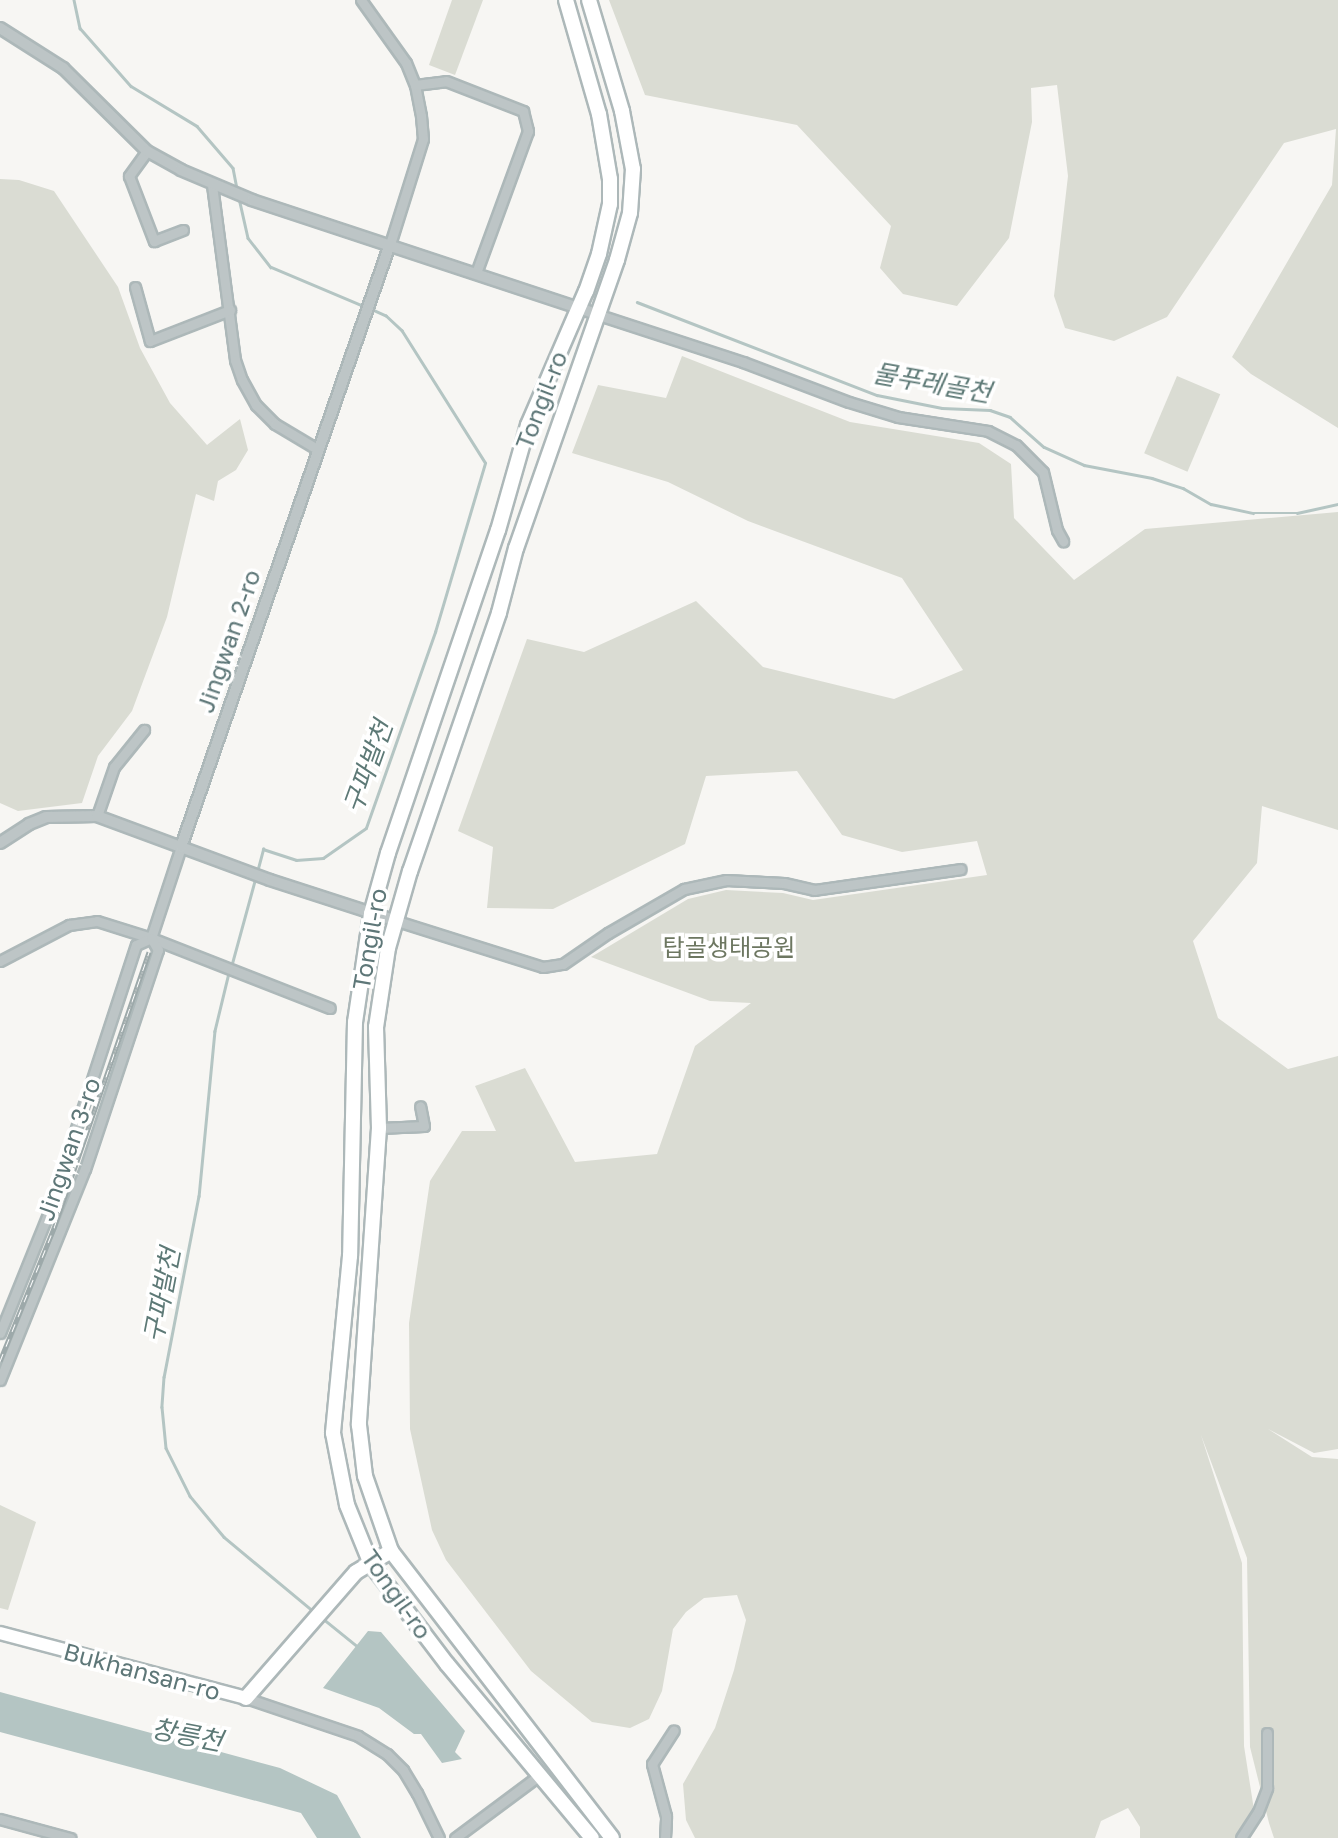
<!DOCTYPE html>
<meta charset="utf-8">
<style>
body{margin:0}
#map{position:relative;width:1338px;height:1838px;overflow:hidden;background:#f7f6f3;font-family:"Golos Text","Noto Sans KR",sans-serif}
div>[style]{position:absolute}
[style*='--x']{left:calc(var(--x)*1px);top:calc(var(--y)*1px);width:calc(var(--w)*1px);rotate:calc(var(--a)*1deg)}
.green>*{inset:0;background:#dadcd3;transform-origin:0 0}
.water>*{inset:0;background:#b4c5c3}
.stream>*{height:2.5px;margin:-1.25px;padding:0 1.25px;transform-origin:1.25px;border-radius:1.25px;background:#b4c5c3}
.roads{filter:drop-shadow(2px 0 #adb8b9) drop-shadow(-2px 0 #adb8b9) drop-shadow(0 2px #adb8b9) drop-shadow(0 -2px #adb8b9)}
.minor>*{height:9px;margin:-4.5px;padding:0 4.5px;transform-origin:4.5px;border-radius:4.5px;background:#bdc5c6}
.tertiary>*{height:10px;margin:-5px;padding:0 5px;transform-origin:5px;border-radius:5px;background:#bdc5c6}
.secondary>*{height:12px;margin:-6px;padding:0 6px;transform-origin:6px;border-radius:6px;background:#fff}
.primary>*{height:14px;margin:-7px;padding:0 7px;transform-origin:7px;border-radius:7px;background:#fff}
.rail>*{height:5px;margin-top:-2.5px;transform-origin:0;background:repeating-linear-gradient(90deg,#fff 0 8px,#9da9aa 0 16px);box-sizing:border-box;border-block:2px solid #9da9aa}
span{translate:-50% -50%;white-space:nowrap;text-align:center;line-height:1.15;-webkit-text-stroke:7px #fff;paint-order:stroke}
.street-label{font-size:24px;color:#5e7778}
.park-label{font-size:24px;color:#6d7761}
.water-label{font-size:26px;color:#5d7976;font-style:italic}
</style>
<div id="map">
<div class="green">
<div style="clip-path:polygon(452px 0,483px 0,455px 75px,429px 65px)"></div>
<div style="clip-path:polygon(609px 0,1338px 0,1338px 428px,1251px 374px,1232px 357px,1332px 185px,1336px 129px,1284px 143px,1167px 317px,1114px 341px,1065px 328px,1054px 296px,1068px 176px,1057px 85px,1031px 88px,1032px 122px,1009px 238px,957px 306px,903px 294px,893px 283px,880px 268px,891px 226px,797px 125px,645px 95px)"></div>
<div style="clip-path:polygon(0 179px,19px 180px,54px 191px,118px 287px,140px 348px,170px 403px,207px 445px,240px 419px,248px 450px,236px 470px,218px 481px,214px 501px,196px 494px,167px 617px,132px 711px,98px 756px,82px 803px,18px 811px,0 803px)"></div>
<div style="clip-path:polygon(682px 356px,850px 422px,979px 443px,1011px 464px,1014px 518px,1074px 580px,1145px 529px,1338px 512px,1338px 830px,1262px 806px,1257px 863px,1193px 941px,1218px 1018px,1288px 1069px,1338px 1056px,1338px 1449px,1314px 1453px,1268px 1429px,1312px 1457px,1338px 1459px,1338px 1838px,1274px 1838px,1269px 1823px,1250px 1747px,1247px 1558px,1201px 1435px,1242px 1563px,1244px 1746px,1254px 1810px,1235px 1838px,1140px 1838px,1140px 1827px,1128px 1808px,1101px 1821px,1095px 1838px,695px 1838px,686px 1820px,683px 1784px,715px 1728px,734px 1670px,746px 1620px,737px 1595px,704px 1598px,686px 1612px,673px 1629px,662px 1691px,649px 1719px,630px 1728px,592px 1722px,531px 1671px,446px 1560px,432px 1530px,410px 1429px,409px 1323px,430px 1181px,462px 1131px,496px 1131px,475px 1086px,525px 1068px,575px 1162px,657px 1154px,695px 1046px,751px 1003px,710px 1001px,591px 957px,688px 899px,726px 890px,783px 893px,813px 900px,987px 875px,977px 841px,902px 852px,842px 835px,797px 771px,706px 776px,685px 844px,553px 909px,487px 908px,493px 847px,458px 831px,527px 639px,584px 652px,696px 601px,763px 667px,894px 699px,963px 670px,902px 578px,748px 521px,668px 482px,572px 453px,598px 385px,666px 398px)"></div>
<div style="left:1177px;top:376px;width:47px;height:84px;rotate:23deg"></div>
<div style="clip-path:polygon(0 1505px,36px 1522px,8px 1610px,0 1608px)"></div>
</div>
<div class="water">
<div style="clip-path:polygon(368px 1631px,381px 1632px,465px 1731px,455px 1752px,462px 1759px,442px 1763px,421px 1734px,414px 1734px,379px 1708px,323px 1688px)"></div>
<div style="clip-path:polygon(0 1692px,280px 1768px,337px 1795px,361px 1838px,317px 1838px,301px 1813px,0 1732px)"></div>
</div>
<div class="stream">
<div style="--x:74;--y:0;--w:29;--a:78"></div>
<div style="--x:80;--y:28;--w:77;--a:48.7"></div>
<div style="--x:131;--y:86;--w:77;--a:31.2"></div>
<div style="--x:197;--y:126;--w:55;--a:49.4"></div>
<div style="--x:233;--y:168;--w:20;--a:79"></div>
<div style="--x:239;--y:198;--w:41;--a:77.3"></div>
<div style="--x:248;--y:238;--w:37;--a:52"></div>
<div style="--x:271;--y:267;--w:101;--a:22.8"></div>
<div style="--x:637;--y:302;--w:257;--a:21.2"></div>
<div style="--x:877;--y:395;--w:66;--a:11.3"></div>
<div style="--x:942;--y:408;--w:48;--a:2.4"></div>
<div style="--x:990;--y:410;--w:21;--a:19"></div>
<div style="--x:1010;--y:417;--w:45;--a:41.4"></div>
<div style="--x:1044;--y:447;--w:44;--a:24.2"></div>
<div style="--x:1084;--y:465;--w:69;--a:10.8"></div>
<div style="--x:1152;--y:478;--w:33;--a:18"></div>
<div style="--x:1183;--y:488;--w:32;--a:30"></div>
<div style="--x:1211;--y:504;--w:43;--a:12.1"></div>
<div style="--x:1253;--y:513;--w:44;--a:0"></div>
<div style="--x:1297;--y:513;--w:42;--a:-12.4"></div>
<div style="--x:257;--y:872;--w:24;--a:-75"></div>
<div style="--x:263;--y:849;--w:35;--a:18"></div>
<div style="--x:296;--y:860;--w:27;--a:-4"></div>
<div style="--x:323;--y:858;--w:52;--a:-34.9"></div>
<div style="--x:366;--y:828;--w:208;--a:-70.6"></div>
<div style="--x:435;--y:632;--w:176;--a:-73.5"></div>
<div style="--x:485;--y:463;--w:156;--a:-122.2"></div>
<div style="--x:402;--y:331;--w:22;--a:-137"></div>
<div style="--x:386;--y:316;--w:17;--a:-156"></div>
<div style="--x:231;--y:967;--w:91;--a:-74.7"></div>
<div style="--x:229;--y:973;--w:60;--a:103.6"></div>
<div style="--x:215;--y:1031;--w:166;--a:95.5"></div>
<div style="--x:199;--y:1196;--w:184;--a:100.9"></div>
<div style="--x:164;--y:1377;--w:30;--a:94"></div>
<div style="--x:162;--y:1407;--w:41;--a:84.4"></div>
<div style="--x:166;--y:1448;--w:54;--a:63.4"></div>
<div style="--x:190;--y:1496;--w:53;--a:50.3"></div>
<div style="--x:224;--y:1537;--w:116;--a:39.7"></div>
<div style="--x:321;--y:1617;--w:46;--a:38.9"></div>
</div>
<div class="roads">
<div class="minor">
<div style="--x:361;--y:0;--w:77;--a:54.5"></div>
<div style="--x:406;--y:63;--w:24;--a:68"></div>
<div style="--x:415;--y:85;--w:32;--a:79"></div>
<div style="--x:421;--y:116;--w:23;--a:85"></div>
<div style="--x:423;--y:139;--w:110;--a:107.4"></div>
<div style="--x:415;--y:85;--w:31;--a:-7"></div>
<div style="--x:446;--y:81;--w:83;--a:21.3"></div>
<div style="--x:523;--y:111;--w:21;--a:76"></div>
<div style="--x:528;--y:131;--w:151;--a:110.1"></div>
<div style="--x:147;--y:151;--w:31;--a:126"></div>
<div style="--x:129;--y:176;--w:70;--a:69"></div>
<div style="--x:154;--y:241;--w:31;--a:-21"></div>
<div style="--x:212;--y:185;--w:177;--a:82.5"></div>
<div style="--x:235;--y:360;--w:21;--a:71"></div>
<div style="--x:242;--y:380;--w:29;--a:61"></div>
<div style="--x:256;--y:405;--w:27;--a:45"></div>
<div style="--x:275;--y:424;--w:49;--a:30.8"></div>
<div style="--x:135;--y:287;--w:56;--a:74.5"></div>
<div style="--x:150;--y:341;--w:86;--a:-21.2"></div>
<div style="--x:596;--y:314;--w:155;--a:18.1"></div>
<div style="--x:743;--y:362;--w:113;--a:20.7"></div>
<div style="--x:849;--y:402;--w:51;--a:17"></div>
<div style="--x:898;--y:417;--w:91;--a:8.8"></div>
<div style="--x:988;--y:431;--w:31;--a:27"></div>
<div style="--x:1016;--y:445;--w:38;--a:45"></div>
<div style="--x:1043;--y:472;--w:60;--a:76.4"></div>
<div style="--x:1057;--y:530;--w:13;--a:61"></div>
<div style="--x:97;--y:816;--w:52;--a:-70.9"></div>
<div style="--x:114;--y:767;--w:48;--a:-51"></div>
<div style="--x:397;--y:921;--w:153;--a:17.5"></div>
<div style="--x:543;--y:967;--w:20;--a:-9"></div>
<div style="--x:563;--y:964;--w:55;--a:-34.6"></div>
<div style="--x:608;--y:933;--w:88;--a:-30.1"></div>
<div style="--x:684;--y:889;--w:43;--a:-12.1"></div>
<div style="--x:726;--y:880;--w:58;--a:3"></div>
<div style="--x:784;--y:883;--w:31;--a:13"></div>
<div style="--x:814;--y:890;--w:148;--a:-8.1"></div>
<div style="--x:0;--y:961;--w:78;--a:-27.6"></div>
<div style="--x:69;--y:925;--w:28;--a:-8"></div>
<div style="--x:97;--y:921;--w:57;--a:17.5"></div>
<div style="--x:151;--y:938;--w:192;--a:21.4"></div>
<div style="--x:379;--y:1128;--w:45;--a:-2.5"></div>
<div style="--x:424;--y:1126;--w:20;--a:-101"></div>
<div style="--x:0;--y:1333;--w:128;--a:-68"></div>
<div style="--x:48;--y:1214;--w:283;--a:-71.9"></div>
<div style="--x:136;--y:945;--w:17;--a:-25"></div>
<div style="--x:151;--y:938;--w:96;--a:-71.8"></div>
<div style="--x:0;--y:1380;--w:227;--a:-68.1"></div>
<div style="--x:85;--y:1169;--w:231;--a:-71.6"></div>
<div style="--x:158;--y:950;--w:14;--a:-120"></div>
<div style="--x:246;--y:1698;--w:118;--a:18.7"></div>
<div style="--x:358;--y:1736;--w:34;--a:32"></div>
<div style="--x:387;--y:1754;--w:23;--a:45"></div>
<div style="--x:403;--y:1770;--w:27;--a:59"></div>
<div style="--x:417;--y:1793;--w:50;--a:63.9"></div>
<div style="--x:0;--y:1819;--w:73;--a:15.2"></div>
<div style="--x:455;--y:1838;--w:107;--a:-36.7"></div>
<div style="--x:665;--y:1838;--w:22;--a:-87"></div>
<div style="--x:666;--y:1816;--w:54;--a:-105.1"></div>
<div style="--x:652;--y:1764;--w:40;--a:-57.1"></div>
<div style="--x:1241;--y:1838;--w:31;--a:-57"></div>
<div style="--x:1258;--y:1812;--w:26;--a:-69"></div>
<div style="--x:1267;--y:1788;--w:55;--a:-90"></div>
</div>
<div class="tertiary">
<div style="--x:0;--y:28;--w:75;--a:32.4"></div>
<div style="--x:63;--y:68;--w:118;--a:44.7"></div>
<div style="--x:147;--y:151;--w:39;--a:29"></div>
<div style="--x:181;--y:170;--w:77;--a:22.9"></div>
<div style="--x:252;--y:200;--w:362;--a:18.3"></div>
<div style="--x:0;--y:843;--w:35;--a:-33"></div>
<div style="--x:29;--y:824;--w:18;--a:-22"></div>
<div style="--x:46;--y:817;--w:51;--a:-1.1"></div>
<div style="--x:97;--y:816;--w:184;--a:20.3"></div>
<div style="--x:270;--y:880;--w:133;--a:17.9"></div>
<div style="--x:181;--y:847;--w:638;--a:-70.88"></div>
</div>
<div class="secondary">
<div style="--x:0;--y:1633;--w:254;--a:14.8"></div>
</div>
<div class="primary">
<div style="--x:566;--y:0;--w:119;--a:73.9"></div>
<div style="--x:599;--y:114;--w:66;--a:80.4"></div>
<div style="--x:610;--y:179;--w:25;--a:90"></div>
<div style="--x:610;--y:204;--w:51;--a:102.4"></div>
<div style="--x:599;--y:254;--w:39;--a:109"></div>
<div style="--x:586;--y:291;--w:146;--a:113.4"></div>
<div style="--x:528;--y:425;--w:109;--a:105.9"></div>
<div style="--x:498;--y:530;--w:341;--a:108.8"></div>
<div style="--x:388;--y:853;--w:63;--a:105.6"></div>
<div style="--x:371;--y:914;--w:109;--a:98.4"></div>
<div style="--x:355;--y:1022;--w:234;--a:91.2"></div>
<div style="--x:350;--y:1256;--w:178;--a:95.5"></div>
<div style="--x:333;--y:1433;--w:73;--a:79"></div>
<div style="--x:347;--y:1505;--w:64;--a:67.9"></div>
<div style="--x:371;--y:1564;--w:126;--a:52.8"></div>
<div style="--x:447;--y:1664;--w:226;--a:50.2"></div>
<div style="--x:589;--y:0;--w:116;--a:73.4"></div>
<div style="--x:622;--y:111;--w:59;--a:79.3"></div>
<div style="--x:633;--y:169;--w:44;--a:93.9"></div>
<div style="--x:630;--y:213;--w:49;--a:105.5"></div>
<div style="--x:617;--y:260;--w:305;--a:109.3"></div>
<div style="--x:516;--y:548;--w:67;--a:104.7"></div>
<div style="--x:499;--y:613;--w:273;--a:109"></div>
<div style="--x:410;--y:871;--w:80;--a:105.9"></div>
<div style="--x:388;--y:948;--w:80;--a:98.6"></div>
<div style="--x:376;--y:1027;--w:101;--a:88.3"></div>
<div style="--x:379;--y:1128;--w:298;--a:93.9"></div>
<div style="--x:359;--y:1425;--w:51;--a:83.3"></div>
<div style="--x:365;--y:1476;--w:79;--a:70.9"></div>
<div style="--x:391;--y:1551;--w:362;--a:52.4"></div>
<div style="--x:246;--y:1698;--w:167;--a:-48.9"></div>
<div style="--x:356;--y:1572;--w:41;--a:-31"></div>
</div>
</div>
<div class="rail">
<div style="--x:0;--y:1361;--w:144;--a:-67.9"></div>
<div style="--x:54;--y:1228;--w:292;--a:-71"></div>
</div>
<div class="street-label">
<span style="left:541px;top:400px;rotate:-69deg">Tongil-ro</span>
<span style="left:228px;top:641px;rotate:-71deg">Jingwan 2-ro</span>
<span style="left:369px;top:939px;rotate:-80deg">Tongil-ro</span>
<span style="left:68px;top:1149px;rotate:-71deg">Jingwan 3-ro</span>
<span style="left:397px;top:1594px;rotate:55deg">Tongil-ro</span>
<span style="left:142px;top:1671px;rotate:15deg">Bukhansan-ro</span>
</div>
<div class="park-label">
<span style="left:729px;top:947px">탑골생태공원</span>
</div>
<div class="water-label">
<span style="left:932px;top:383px;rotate:10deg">물푸레골천</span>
<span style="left:368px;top:767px;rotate:-70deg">구파발천</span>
<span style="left:162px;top:1295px;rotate:-79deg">구파발천</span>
<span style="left:187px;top:1735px;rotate:11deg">창릉천</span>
</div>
</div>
